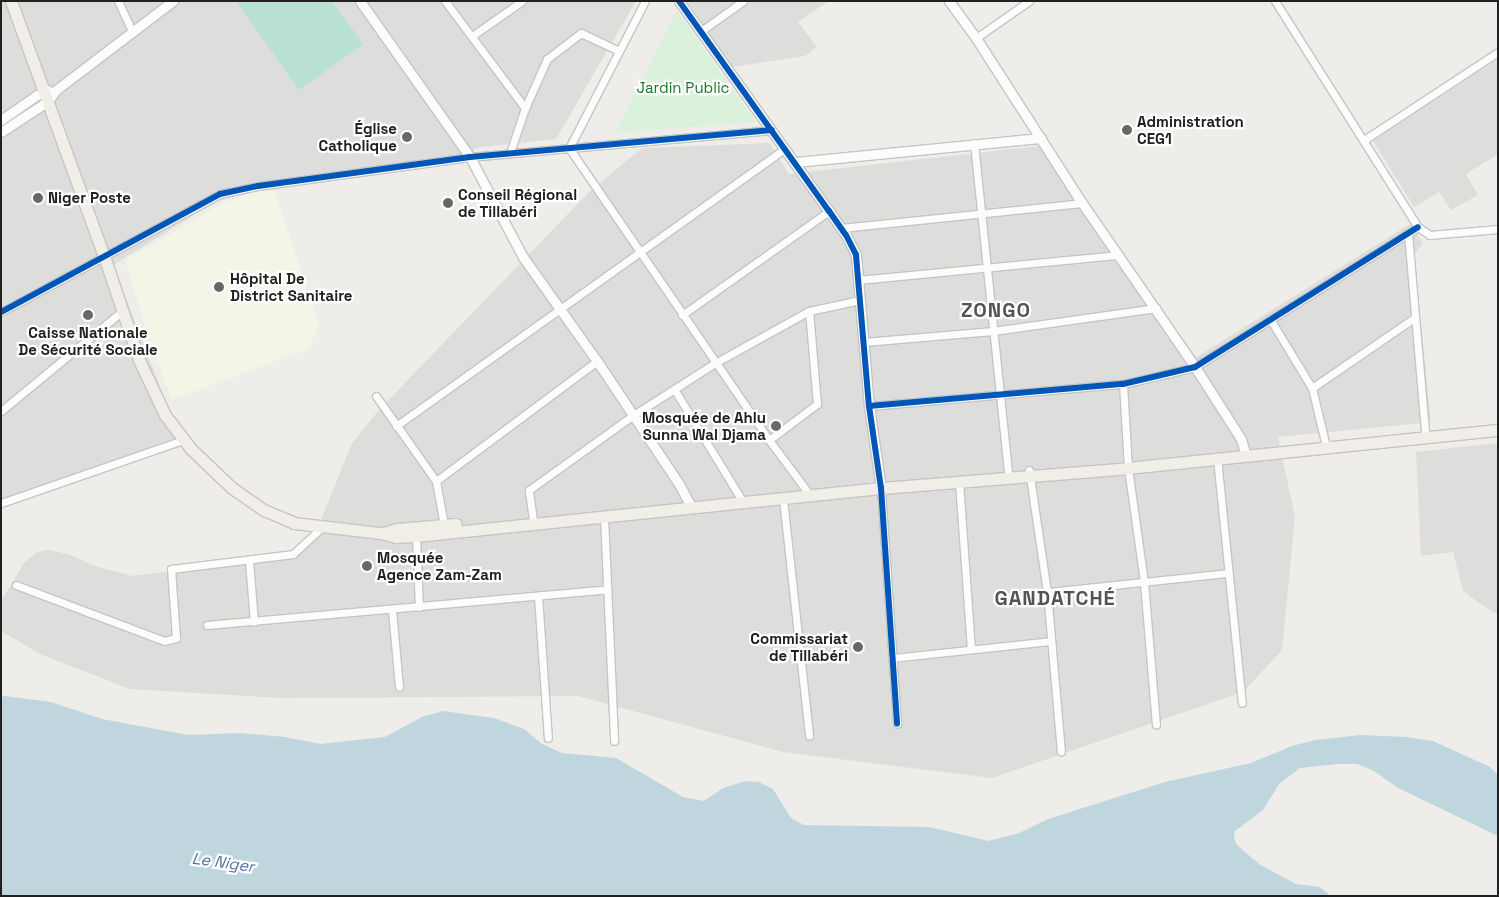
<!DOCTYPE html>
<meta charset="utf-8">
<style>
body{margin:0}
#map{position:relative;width:1499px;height:897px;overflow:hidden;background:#eeedea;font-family:"Space Grotesk",sans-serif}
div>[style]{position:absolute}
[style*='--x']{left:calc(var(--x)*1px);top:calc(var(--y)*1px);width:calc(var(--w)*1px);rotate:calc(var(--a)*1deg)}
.residential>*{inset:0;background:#dddddb}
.education>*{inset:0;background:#f5f5e7}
.park>*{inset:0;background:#daf1dc}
.pitch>*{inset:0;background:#b9e1d3}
.water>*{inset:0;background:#c0d6de}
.roads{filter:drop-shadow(1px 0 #c5c5c4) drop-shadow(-1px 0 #c5c5c4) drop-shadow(0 1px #c5c5c4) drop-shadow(0 -1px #c5c5c4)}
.minor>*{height:7px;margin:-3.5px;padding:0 3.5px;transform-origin:3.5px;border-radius:3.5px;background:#fcfcfc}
.tertiary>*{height:9px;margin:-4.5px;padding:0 4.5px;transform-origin:4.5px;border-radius:4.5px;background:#fcfcfc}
.primary>*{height:11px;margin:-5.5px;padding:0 5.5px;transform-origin:5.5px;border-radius:5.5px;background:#f1ede7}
.cycleway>*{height:6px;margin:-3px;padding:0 3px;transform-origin:3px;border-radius:3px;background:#0057b8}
.dots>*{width:14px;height:14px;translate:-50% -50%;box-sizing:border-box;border:2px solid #fff;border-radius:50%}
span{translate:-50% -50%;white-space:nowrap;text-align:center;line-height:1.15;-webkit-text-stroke:4.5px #fff;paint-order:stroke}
.park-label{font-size:15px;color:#177626}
.poi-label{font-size:15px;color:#202020;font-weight:700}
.left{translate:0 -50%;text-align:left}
.right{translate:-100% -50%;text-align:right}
.water-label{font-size:16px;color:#5374a0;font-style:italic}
.district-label{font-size:20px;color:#535353;font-weight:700;letter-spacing:1px}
.frame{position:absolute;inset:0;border:2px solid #202020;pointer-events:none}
</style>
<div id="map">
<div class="residential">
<div style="clip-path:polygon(1px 1px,636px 1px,556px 139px,475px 148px,470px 158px,269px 183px,270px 189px,220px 199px,113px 265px,164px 397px,157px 400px,179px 438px,1px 502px)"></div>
<div style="clip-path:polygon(687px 1px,829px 1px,798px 22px,817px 47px,805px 56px,732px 67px)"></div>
<div style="clip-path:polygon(1498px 59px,1498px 154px,1466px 174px,1478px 195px,1451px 210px,1439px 192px,1414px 207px,1373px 141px)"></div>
<div style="clip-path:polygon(770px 143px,789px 174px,1039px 146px,1187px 363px,1410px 224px,1423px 243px,1414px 255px,1431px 422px,1278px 437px,1295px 517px,1282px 650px,1243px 692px,992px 778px,783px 752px,578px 696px,279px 698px,130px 689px,42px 655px,1px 631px,1px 601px,24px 563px,37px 552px,48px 550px,68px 554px,95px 566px,133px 576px,294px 555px,317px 530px,352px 443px,378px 411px,588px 193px,642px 148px)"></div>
<div style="clip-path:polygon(1498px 443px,1498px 614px,1491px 611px,1463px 591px,1453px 552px,1421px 556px,1416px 452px)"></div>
</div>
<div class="education">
<div style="clip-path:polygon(274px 190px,319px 324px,309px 348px,172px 400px,145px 327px,126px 260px,220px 205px,252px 192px)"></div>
</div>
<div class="park">
<div style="clip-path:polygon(677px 11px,756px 122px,615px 133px)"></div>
</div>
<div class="pitch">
<div style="clip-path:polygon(236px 1px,332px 1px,363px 44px,299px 90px)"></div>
</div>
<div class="water">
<div style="clip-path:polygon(4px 696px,51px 702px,102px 719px,188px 735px,240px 733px,285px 737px,320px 744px,385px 737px,422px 717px,443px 711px,494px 718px,524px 729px,542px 744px,562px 753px,616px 758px,683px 797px,704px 801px,723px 788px,745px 781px,759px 782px,773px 789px,791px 818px,804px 825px,929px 827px,989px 841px,1019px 833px,1048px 819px,1165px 782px,1251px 763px,1292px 746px,1315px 740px,1361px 735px,1406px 737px,1433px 741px,1490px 767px,1498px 775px,1498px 836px,1398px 788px,1374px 771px,1357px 764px,1338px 764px,1300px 768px,1279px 784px,1263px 810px,1235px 831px,1234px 838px,1237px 845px,1259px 864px,1296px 884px,1320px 887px,1331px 896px,1px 896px,1px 697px)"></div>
</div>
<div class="roads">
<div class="minor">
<div style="--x:118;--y:1;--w:35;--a:65"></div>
<div style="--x:445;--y:1;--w:134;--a:53.2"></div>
<div style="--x:645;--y:1;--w:165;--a:117.3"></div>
<div style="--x:569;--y:148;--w:354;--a:55.6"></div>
<div style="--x:769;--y:440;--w:64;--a:53.3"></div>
<div style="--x:1275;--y:1;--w:267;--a:57.7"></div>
<div style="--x:1418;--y:227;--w:14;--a:34"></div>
<div style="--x:1430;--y:235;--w:68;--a:-5"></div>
<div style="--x:701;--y:31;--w:52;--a:-35.5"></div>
<div style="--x:472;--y:36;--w:61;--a:-35"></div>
<div style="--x:976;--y:38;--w:65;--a:-34.9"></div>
<div style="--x:1364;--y:140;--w:160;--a:-33.3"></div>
<div style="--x:974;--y:143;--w:331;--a:84.1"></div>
<div style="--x:510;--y:153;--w:47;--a:-71.6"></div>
<div style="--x:525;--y:108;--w:54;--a:-65.8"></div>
<div style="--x:547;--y:59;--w:43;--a:-37.4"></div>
<div style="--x:581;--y:33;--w:42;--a:25.3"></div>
<div style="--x:841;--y:228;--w:242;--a:-5.9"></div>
<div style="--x:1408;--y:233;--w:199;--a:85.1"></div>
<div style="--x:858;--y:280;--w:262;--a:-5.5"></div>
<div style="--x:1;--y:312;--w:249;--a:-28.3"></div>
<div style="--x:220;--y:194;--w:39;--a:-12"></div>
<div style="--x:258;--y:186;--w:214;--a:-7.8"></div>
<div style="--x:470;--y:157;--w:303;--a:-5.1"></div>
<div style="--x:682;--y:315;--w:180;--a:-35.3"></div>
<div style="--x:1270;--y:319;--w:81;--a:58.7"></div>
<div style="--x:1312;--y:388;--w:56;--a:76.5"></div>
<div style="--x:864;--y:342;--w:129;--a:-4.9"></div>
<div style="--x:993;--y:331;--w:165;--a:-8"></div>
<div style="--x:1123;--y:384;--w:84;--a:86.6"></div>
<div style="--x:1128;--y:468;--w:115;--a:82"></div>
<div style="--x:1144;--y:582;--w:143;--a:85.2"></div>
<div style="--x:1312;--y:388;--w:124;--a:-34.5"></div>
<div style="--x:674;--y:389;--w:132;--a:58.6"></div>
<div style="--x:376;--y:396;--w:104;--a:54.8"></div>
<div style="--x:436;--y:481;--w:45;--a:79.7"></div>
<div style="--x:869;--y:406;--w:255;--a:-5"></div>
<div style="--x:1123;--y:384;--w:74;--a:-13.3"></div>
<div style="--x:1195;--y:367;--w:263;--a:-32.1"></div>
<div style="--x:1;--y:411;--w:156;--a:-39.5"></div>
<div style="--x:396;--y:426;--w:478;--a:-35.5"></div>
<div style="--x:769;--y:440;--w:60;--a:-36.9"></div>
<div style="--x:817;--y:404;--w:93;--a:-94.9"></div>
<div style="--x:1217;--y:458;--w:246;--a:84.2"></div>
<div style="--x:1029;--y:470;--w:123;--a:81.6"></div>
<div style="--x:1047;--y:592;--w:160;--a:85"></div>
<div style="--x:436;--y:481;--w:201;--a:-36.7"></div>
<div style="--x:959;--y:482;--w:167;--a:85.9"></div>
<div style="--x:881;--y:488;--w:236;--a:86.1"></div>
<div style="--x:783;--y:499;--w:238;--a:83.7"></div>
<div style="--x:1;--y:503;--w:193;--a:-19.1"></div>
<div style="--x:604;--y:517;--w:224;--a:87.4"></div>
<div style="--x:533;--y:520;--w:30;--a:-98"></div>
<div style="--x:529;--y:490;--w:127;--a:-35.7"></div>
<div style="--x:632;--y:416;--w:98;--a:-32.6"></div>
<div style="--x:715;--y:363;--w:107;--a:-29"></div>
<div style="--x:809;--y:311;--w:52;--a:-12.2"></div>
<div style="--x:416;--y:536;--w:71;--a:87.6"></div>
<div style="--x:249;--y:561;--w:61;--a:85.3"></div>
<div style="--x:16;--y:585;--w:158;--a:20.7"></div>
<div style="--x:164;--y:641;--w:12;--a:-14"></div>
<div style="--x:176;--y:638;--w:69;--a:-94.1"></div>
<div style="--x:171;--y:569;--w:123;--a:-7"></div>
<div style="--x:293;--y:554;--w:40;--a:-43"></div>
<div style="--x:1047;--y:592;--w:182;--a:-6"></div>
<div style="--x:538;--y:596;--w:142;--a:86"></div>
<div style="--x:392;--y:610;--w:77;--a:84.8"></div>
<div style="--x:207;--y:625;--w:402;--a:-5.1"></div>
<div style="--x:892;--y:658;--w:160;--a:-6.1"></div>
</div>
<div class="tertiary">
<div style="--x:360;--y:1;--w:191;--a:54.8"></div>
<div style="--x:470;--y:157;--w:113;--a:62.1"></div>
<div style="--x:523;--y:257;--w:128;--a:54.6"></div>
<div style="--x:597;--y:361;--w:148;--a:56.3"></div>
<div style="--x:679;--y:484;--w:26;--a:62"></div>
<div style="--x:679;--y:1;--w:258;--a:54.5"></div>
<div style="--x:829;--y:211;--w:29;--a:55"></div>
<div style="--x:846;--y:235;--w:22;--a:63"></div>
<div style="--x:856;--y:255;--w:152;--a:85.1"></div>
<div style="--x:869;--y:406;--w:83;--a:81.7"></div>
<div style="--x:949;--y:1;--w:46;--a:53.9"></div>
<div style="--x:976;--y:38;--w:196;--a:57.3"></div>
<div style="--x:1082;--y:203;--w:199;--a:55.4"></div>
<div style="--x:1195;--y:367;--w:85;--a:57.4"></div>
<div style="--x:1241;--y:439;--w:17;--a:73"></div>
<div style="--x:1;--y:120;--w:44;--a:-34.8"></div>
<div style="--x:37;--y:95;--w:12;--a:-24"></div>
<div style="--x:1;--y:132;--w:56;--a:-33.4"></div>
<div style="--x:48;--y:101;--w:14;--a:-54"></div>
<div style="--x:56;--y:90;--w:147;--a:-37.3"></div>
<div style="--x:795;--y:162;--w:247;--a:-5.6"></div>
</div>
<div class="primary">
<div style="--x:11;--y:1;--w:271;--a:70"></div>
<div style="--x:104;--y:256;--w:110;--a:71.4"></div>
<div style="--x:139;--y:360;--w:61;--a:64.7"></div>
<div style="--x:165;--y:415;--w:43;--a:52.6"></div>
<div style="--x:191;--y:449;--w:57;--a:43.6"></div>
<div style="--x:232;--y:488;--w:39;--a:35"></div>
<div style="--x:264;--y:510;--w:33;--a:23"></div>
<div style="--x:294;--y:523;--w:88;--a:6.6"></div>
<div style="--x:381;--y:533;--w:16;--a:15"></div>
<div style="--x:396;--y:537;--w:20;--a:-3"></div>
<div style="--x:416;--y:536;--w:467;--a:-5.9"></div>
<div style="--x:881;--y:488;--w:248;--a:-4.6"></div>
<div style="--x:1128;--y:468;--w:372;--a:-5.9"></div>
<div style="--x:383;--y:533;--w:15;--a:-16"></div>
<div style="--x:397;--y:529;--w:59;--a:-4.8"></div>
</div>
</div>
<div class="cycleway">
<div style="--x:679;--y:1;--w:258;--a:54.5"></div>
<div style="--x:829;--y:211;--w:29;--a:55"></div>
<div style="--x:846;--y:235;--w:22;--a:63"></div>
<div style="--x:856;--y:255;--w:152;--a:85.1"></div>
<div style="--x:869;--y:406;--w:83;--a:81.7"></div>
<div style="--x:881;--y:488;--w:236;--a:86.1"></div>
<div style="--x:1;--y:312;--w:249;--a:-28.3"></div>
<div style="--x:220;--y:194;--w:39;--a:-12"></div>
<div style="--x:258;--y:186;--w:214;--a:-7.8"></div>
<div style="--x:470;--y:157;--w:303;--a:-5.1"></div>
<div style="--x:869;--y:406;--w:255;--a:-5"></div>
<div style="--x:1123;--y:384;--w:74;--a:-13.3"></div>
<div style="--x:1195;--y:367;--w:263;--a:-32.1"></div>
</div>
<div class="dots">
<div style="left:1127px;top:130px;background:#686867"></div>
<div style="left:407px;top:137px;background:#686867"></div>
<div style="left:38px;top:198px;background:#686867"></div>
<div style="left:448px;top:203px;background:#686867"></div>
<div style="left:219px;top:287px;background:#686867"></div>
<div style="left:88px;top:315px;background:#686867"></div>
<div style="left:776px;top:426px;background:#686867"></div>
<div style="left:367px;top:566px;background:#686867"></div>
<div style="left:858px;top:647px;background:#686867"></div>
</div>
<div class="park-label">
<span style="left:683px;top:88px">Jardin Public</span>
</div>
<div class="poi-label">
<span class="left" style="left:1137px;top:130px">Administration<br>CEG1</span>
<span class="right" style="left:397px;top:137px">Église<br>Catholique</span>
<span class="left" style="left:458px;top:203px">Conseil Régional<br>de Tillabéri</span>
<span class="left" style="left:48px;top:198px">Niger Poste</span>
<span class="left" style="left:230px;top:287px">Hôpital De<br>District Sanitaire</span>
<span style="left:88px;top:341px">Caisse Nationale<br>De Sécurité Sociale</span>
<span class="right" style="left:766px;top:426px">Mosquée de Ahlu<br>Sunna Wal Djama</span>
<span class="left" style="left:377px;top:566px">Mosquée<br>Agence Zam-Zam</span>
<span class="right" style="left:848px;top:647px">Commissariat<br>de Tillabéri</span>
</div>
<div class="water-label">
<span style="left:223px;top:863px;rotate:8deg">Le Niger</span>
</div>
<div class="district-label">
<span style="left:996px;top:310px">ZONGO</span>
<span style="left:1055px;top:598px">GANDATCHÉ</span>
</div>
<div class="frame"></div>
</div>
